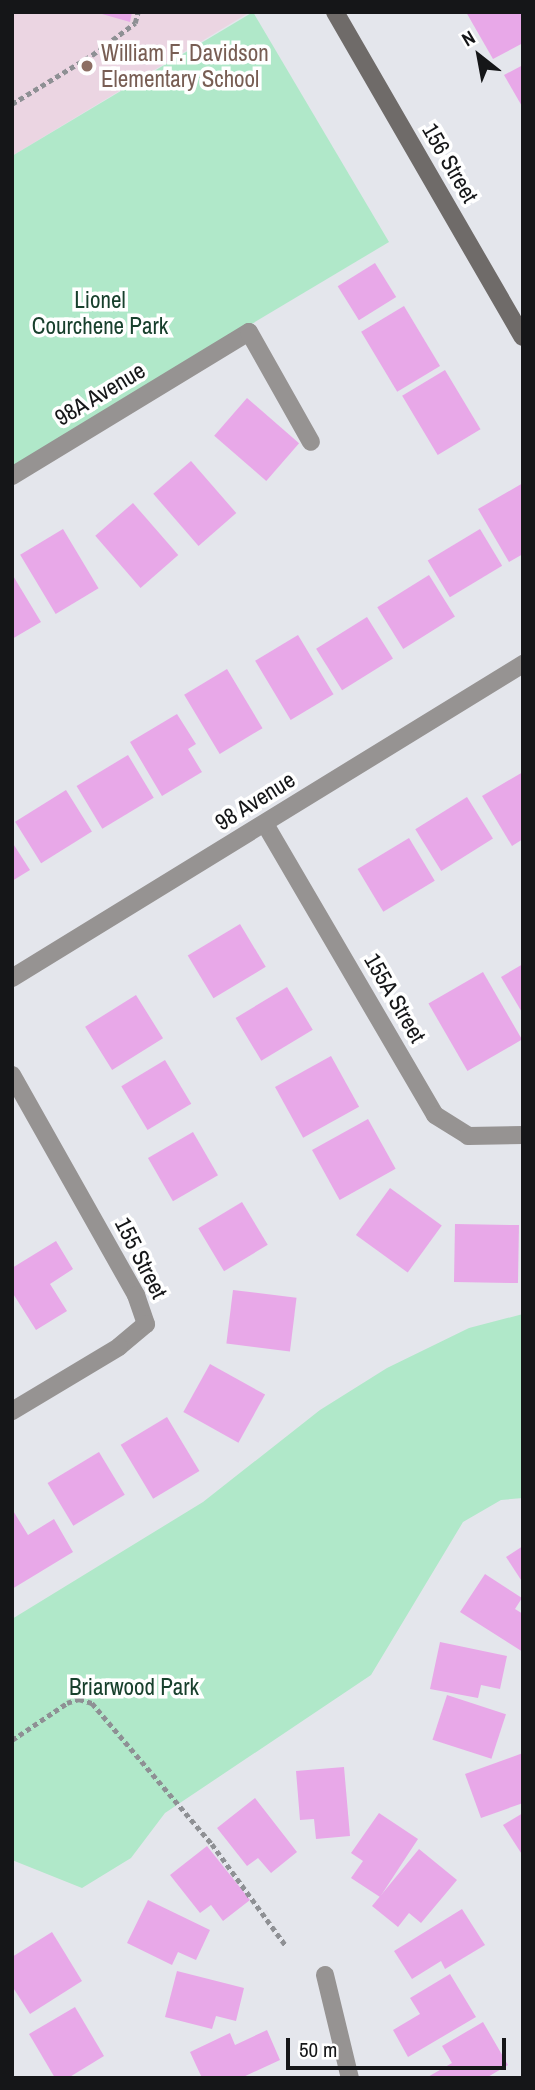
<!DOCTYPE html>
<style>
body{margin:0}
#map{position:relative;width:535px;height:2090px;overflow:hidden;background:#e4e6ec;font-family:"Archivo Narrow",sans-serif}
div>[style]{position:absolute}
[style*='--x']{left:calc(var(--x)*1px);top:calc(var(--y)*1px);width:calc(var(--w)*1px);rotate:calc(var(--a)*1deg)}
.education>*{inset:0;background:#ebd5e2}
.green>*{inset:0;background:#b0e8c9}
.building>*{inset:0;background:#e8a8e8;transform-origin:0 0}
.path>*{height:4.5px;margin-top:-2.25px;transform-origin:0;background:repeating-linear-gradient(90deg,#8e9094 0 5px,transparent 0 8.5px)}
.street>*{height:18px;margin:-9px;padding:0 9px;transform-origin:9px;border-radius:9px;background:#969392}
.secondary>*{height:18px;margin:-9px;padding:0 9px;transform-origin:9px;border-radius:9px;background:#6f6b69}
.dots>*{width:19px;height:19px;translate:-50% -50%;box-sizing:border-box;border:4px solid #fff;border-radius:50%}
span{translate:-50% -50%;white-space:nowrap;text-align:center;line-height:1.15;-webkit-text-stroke:7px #fff;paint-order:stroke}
.education-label{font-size:23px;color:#785e54}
.left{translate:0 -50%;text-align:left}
.street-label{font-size:23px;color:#151618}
.park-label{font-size:23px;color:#18402d}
.frame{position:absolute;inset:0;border:14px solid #151618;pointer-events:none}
.north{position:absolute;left:444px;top:21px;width:70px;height:70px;-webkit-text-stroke:5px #fff;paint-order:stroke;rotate:329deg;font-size:19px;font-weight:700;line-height:28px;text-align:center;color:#151618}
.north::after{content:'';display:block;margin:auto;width:24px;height:32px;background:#151618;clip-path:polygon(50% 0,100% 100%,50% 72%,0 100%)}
.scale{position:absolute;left:286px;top:2038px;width:220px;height:32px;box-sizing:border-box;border:4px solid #151618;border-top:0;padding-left:9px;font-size:21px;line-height:24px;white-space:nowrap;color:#151618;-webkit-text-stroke:5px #fff;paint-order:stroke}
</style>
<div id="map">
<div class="education">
<div style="clip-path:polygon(12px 12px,250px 12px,12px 156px)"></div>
</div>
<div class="green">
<div style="clip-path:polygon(253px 12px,389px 242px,12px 467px,12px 156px)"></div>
<div style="clip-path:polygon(523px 1314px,523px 1498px,501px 1500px,463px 1522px,371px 1675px,165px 1813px,131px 1858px,82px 1888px,12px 1860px,12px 1619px,203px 1502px,320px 1410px,387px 1368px,469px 1328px)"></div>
</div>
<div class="building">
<div style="clip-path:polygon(95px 12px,132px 12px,130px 22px)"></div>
<div style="clip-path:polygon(466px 12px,523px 12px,523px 43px,493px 59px)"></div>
<div style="clip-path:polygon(523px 65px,523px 108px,504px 75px)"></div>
<div style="left:375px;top:263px;width:40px;height:44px;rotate:58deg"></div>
<div style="left:404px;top:306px;width:70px;height:50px;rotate:59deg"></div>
<div style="left:445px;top:370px;width:69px;height:50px;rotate:59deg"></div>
<div style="left:247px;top:398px;width:69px;height:50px;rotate:41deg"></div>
<div style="left:191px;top:461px;width:69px;height:50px;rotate:49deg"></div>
<div style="clip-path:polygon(523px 483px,523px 554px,509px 562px,478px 509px)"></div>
<div style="left:133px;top:503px;width:69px;height:50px;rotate:49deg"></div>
<div style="left:63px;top:529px;width:69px;height:50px;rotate:59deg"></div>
<div style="left:480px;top:529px;width:43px;height:61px;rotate:59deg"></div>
<div style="clip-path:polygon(12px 574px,41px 622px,12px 639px)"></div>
<div style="left:429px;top:575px;width:49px;height:61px;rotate:58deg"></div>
<div style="left:367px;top:617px;width:49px;height:60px;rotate:58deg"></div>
<div style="left:298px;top:635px;width:69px;height:50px;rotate:59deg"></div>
<div style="left:227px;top:669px;width:69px;height:50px;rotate:59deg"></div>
<div style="clip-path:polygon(177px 714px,196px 744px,188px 749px,202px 772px,162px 796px,130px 742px)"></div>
<div style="left:128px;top:755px;width:50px;height:60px;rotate:59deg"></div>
<div style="clip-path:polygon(523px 772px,523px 839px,512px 846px,482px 796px)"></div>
<div style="left:66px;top:790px;width:49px;height:60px;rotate:58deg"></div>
<div style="left:467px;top:797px;width:49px;height:61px;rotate:58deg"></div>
<div style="left:409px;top:838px;width:50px;height:60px;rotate:59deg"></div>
<div style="clip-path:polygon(12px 842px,30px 870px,12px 881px)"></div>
<div style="left:240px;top:924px;width:50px;height:61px;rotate:59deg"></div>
<div style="clip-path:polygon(523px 964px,523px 1014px,501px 977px)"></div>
<div style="left:483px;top:972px;width:78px;height:63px;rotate:60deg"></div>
<div style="left:287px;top:987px;width:50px;height:60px;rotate:59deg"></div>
<div style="left:136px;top:995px;width:51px;height:60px;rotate:58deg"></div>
<div style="left:331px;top:1056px;width:58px;height:64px;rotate:61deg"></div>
<div style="left:165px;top:1060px;width:51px;height:51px;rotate:59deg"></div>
<div style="left:368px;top:1119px;width:57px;height:64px;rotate:61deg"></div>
<div style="left:193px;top:1132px;width:50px;height:52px;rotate:60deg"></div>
<div style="left:390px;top:1188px;width:64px;height:58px;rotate:36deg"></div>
<div style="left:242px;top:1202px;width:50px;height:51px;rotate:59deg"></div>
<div style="left:455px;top:1224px;width:64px;height:58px;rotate:1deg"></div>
<div style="clip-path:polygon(56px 1241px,73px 1269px,50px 1284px,67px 1311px,36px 1330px,12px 1292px,12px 1268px)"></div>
<div style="left:233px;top:1290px;width:64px;height:54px;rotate:7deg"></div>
<div style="left:210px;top:1364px;width:63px;height:55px;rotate:29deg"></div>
<div style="left:167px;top:1417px;width:63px;height:54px;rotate:59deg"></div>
<div style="left:99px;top:1452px;width:50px;height:60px;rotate:59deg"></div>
<div style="clip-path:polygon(12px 1509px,28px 1535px,54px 1519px,73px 1552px,12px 1589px)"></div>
<div style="clip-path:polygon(523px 1546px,523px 1583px,506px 1557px)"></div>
<div style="clip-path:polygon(485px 1574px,522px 1598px,515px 1609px,523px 1614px,523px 1652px,460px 1612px)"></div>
<div style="clip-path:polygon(440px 1642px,507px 1656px,500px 1689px,481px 1685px,478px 1698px,430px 1689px)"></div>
<div style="left:447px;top:1695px;width:62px;height:47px;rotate:18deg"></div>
<div style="clip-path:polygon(523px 1753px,523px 1803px,481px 1818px,465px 1774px)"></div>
<div style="clip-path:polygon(344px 1767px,350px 1836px,316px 1839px,314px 1819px,300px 1820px,296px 1771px)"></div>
<div style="clip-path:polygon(255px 1798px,297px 1852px,271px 1873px,258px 1858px,247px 1866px,217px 1828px)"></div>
<div style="clip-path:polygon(379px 1813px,418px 1839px,380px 1897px,351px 1878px,363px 1861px,351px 1853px)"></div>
<div style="clip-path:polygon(523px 1813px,523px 1856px,503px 1825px)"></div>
<div style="clip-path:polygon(207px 1846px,250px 1900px,223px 1921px,211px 1905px,200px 1913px,170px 1875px)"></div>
<div style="clip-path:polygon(419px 1849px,457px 1880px,421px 1923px,409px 1913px,398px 1927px,372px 1906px)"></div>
<div style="clip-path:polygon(148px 1900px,210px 1930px,196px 1960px,178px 1952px,172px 1965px,127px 1943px)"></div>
<div style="clip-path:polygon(462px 1909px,485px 1945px,445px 1969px,441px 1961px,412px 1979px,394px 1951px)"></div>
<div style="clip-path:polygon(52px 1932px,82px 1981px,30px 2014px,12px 1986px,12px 1957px)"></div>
<div style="clip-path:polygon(177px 1971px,244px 1988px,236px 2021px,216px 2016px,212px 2029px,165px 2017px)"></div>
<div style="clip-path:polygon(450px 1974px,476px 2017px,408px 2057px,393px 2030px,420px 2014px,410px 1998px)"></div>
<div style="clip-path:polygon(75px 2007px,104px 2056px,68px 2078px,55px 2078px,29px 2034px)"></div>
<div style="clip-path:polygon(483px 2022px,508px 2065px,486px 2078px,426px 2078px,452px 2063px,442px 2046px)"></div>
<div style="clip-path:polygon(267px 2030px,280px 2060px,241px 2078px,202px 2078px,190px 2052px,230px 2033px,235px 2045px)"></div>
</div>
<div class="path">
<div style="--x:12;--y:104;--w:94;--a:-31.5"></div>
<div style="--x:92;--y:55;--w:54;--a:-36.7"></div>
<div style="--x:135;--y:23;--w:11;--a:-75"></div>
<div style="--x:12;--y:1740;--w:66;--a:-33.9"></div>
<div style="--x:67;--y:1703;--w:13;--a:-18"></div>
<div style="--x:79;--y:1699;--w:14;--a:17"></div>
<div style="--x:92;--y:1703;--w:185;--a:49.6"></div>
<div style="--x:212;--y:1844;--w:126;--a:54"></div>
</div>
<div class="street">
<div style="--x:12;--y:476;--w:277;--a:-31.3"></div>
<div style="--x:249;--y:332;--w:126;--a:60.6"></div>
<div style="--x:265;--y:824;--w:337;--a:59.7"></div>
<div style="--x:435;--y:1115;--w:39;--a:32"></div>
<div style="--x:468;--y:1136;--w:55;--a:-1"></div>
<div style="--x:12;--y:978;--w:600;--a:-31.57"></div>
<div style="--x:12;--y:1075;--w:253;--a:60.6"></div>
<div style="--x:136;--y:1295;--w:31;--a:71"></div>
<div style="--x:146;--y:1324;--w:35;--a:140"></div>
<div style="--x:119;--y:1347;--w:125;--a:149.1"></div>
<div style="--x:325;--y:1975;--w:106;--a:76.4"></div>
</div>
<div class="secondary">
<div style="--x:335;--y:12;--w:375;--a:60"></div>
</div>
<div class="dots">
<div style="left:87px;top:66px;background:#8d6e63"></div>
</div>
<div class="education-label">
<span class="left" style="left:101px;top:66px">William F. Davidson<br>Elementary School</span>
</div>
<div class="street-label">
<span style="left:450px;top:163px;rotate:60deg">156 Street</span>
<span style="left:100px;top:394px;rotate:-31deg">98A Avenue</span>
<span style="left:255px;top:801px;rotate:-32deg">98 Avenue</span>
<span style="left:395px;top:998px;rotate:60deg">155A Street</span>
<span style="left:141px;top:1258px;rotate:63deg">155 Street</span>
</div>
<div class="park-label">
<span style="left:100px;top:313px">Lionel<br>Courchene Park</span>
<span style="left:134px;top:1687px">Briarwood Park</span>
</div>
<div class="frame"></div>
<div class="north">N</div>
<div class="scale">50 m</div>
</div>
